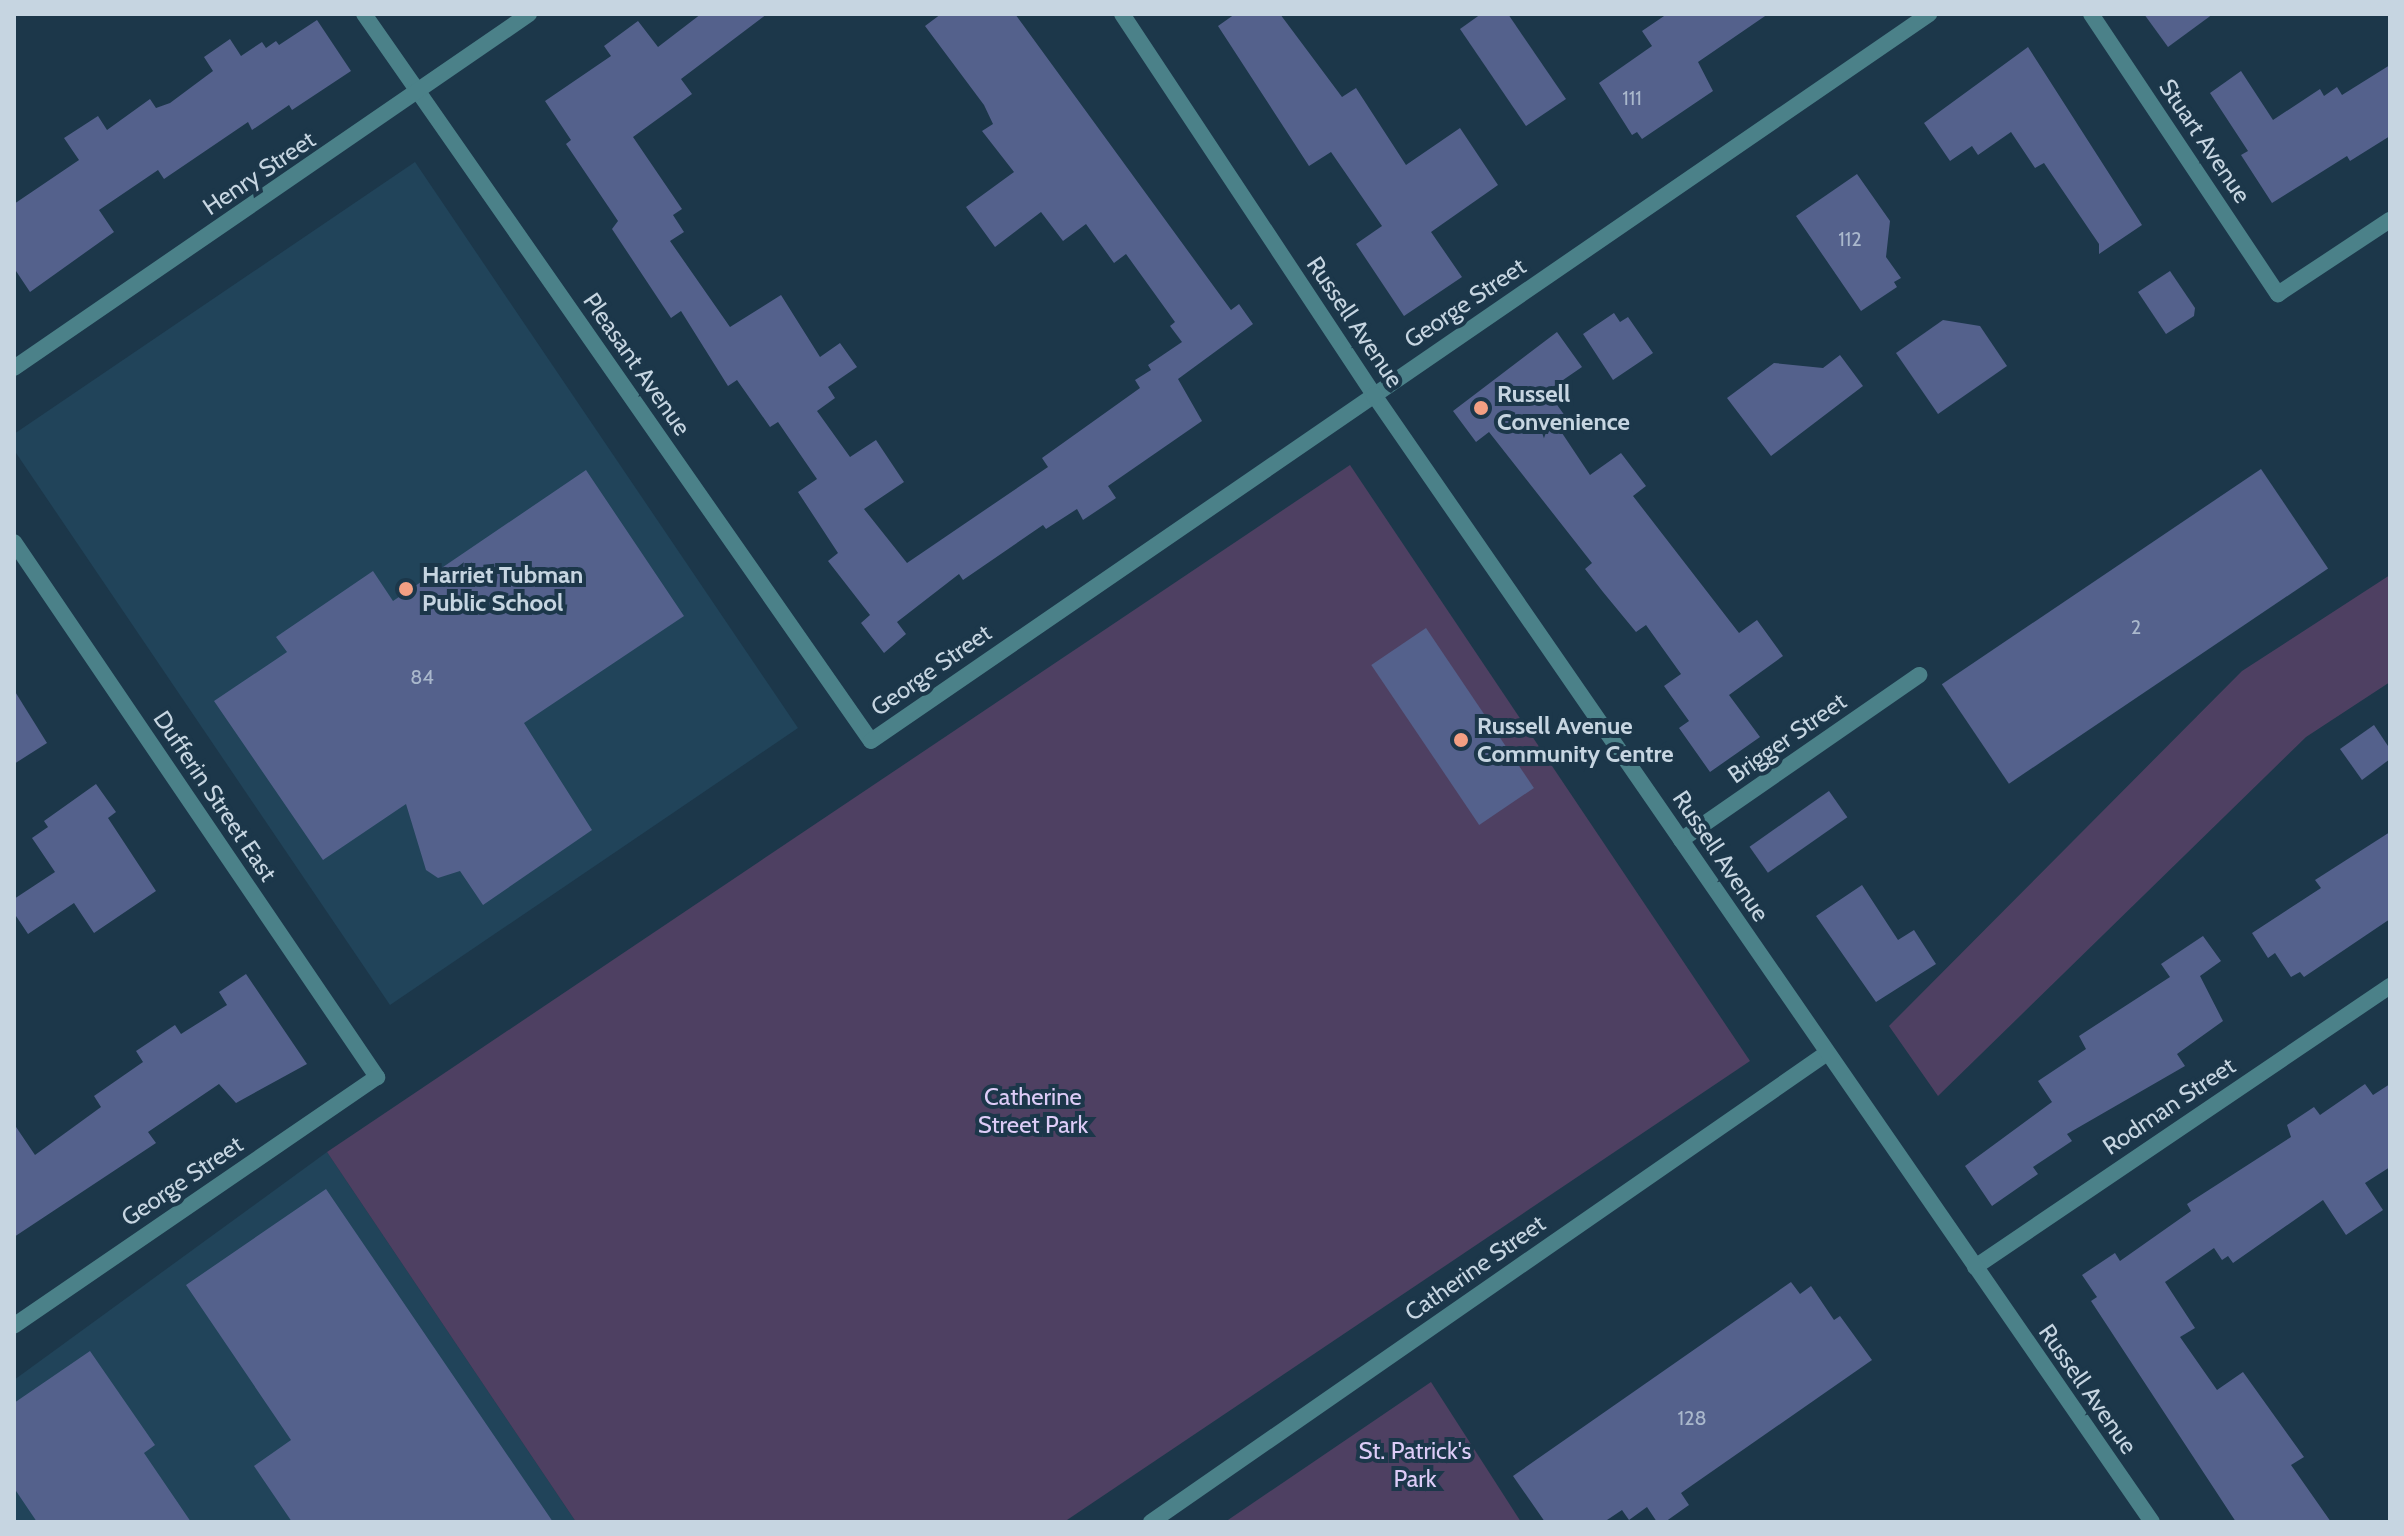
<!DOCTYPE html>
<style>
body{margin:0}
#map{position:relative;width:2404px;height:1536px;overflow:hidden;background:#1c374a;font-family:Cabin,sans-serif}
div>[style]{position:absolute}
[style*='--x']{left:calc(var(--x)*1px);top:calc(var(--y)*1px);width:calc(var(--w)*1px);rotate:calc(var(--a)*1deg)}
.built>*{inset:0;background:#21445a}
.green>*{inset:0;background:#4e4062}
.building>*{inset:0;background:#54618c;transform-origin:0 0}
.minor>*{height:16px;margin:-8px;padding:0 8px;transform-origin:8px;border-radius:8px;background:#4b8189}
.tertiary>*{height:16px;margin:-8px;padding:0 8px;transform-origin:8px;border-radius:8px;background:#4b8189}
.dots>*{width:22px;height:22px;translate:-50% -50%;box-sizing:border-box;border:4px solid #1c374a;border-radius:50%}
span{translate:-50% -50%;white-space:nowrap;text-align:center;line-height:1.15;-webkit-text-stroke:8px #1c374a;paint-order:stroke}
.number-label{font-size:20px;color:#aab8cc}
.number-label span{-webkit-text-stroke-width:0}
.street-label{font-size:24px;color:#c6d5e1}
.poi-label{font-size:24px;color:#c6d5e1;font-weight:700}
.left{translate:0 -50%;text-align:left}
.park-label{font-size:24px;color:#ddccf7}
.frame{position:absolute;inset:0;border:16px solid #c6d5e1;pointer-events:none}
</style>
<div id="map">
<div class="built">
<div style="clip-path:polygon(415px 162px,798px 728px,390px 1005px,14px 450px,14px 434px)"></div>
<div style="clip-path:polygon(327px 1152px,576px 1522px,14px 1522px,14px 1380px)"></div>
</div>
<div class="green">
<div style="clip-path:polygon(1350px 465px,1750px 1061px,1064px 1522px,576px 1522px,327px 1152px)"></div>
<div style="clip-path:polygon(2390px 575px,2390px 682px,2306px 737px,1938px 1096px,1889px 1026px,2242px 671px)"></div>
<div style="clip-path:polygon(1431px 1382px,1521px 1522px,1225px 1522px)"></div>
</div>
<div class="building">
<div style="clip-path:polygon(701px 14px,767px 14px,681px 79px,692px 94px,633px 137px,682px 209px,673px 215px,684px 232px,670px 241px,730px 327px,781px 295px,820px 357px,840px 343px,857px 367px,828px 387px,835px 398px,817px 411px,850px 457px,876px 440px,904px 482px,864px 509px,907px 563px,1048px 467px,1042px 458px,1140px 388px,1135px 380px,1151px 370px,1148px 365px,1182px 342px,1170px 326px,1175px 322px,1126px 254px,1114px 263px,1086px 224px,1063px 241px,1041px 212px,995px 247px,966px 207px,1014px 172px,982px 131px,993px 124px,984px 105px,925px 26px,941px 14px,1015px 14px,1231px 310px,1239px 304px,1253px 324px,1178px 379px,1202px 421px,1108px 486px,1116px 498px,1083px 520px,1077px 509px,1046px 529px,1043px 525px,963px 580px,959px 574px,897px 622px,906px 634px,884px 653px,861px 623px,870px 615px,828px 561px,838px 553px,798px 492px,817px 479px,778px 422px,770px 427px,737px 380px,728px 386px,681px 311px,671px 318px,612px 229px,618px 221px,566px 144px,571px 140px,545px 101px,611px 56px,604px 46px,638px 21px,658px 47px)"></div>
<div style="clip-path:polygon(1235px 14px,1280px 14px,1342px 97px,1356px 88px,1406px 165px,1460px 128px,1498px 185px,1431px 232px,1462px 277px,1404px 316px,1356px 244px,1382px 226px,1331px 152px,1309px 166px,1218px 26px)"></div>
<div style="clip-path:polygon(1481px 14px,1508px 14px,1566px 99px,1526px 126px,1460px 29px)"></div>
<div style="clip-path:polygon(1667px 14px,1768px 14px,1698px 62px,1713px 91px,1642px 139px,1637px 132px,1632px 135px,1599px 83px,1652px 46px,1642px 31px)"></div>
<div style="clip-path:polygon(2144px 14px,2213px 14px,2168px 47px)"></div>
<div style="clip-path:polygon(317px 20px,351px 71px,292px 110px,289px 105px,252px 130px,248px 122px,164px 179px,158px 170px,99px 210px,114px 232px,30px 292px,14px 268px,14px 204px,79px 160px,64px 138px,98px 116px,107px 130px,150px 99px,156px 108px,170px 103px,213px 71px,204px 57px,230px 39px,241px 56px,262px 42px,266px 48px,276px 41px,279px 45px)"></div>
<div style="clip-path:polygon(2028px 47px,2142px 225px,2099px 254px,2099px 244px,2044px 163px,2035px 168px,2011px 132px,1978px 155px,1972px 146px,1950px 161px,1924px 123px)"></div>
<div style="clip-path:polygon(2390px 65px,2390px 136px,2350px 161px,2347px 156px,2272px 203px,2241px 155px,2248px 151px,2210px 93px,2241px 71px,2273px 120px,2320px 89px,2324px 96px,2337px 87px,2342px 95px)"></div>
<div style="clip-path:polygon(1857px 174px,1890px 221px,1886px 257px,1901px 278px,1894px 282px,1897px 287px,1861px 311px,1796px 216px)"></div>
<div style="clip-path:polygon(2170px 271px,2195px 308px,2194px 316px,2166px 334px,2138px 292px)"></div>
<div style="clip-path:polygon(1614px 313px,1620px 322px,1628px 317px,1653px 353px,1613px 380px,1583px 334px)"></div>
<div style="clip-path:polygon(1943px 320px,1980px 326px,2007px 366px,1938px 414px,1896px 353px)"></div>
<div style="clip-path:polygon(1557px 332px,1582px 367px,1547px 391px,1568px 420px,1558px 427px,1590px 475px,1621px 453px,1646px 486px,1633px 496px,1739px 633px,1757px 620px,1783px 656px,1729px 695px,1760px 737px,1710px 772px,1679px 728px,1689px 721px,1664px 686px,1681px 674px,1646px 625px,1636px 632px,1603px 592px,1585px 569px,1592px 563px,1489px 432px,1476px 442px,1453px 411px)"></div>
<div style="clip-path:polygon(1840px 355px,1863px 386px,1771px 456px,1727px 398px,1774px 363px,1823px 368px)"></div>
<div style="left:2261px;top:469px;width:120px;height:385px;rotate:56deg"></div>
<div style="clip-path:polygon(586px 470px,684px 616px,524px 723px,592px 830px,483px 905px,460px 871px,438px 878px,426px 870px,406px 804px,323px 860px,214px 701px,287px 652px,276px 637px,373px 571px,393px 601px)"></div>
<div style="left:1426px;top:628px;width:193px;height:66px;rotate:56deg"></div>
<div style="clip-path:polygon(14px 690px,47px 743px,14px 764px)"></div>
<div style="clip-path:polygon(2374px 725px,2390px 749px,2390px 759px,2362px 780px,2340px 749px)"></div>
<div style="clip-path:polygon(96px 784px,116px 812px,108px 818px,156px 891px,94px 933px,74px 903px,28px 934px,14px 913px,14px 899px,55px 872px,32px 838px,48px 827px,44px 821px)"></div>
<div style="left:1829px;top:791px;width:32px;height:97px;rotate:55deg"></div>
<div style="clip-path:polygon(2390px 832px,2390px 919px,2304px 977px,2300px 972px,2291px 977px,2275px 953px,2268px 958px,2252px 933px,2321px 888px,2315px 880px)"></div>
<div style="clip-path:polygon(1862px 885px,1898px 940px,1914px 930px,1936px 964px,1876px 1002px,1816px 916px)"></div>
<div style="clip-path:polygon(2203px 936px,2221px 961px,2200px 976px,2223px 1021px,2177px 1054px,2185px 1066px,2067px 1134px,2072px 1141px,2033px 1167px,2038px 1174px,1992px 1206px,1965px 1166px,2052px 1102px,2038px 1081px,2086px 1049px,2079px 1036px,2170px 977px,2161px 964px)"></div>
<div style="clip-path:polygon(246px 974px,307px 1064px,236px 1103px,219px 1084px,148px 1132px,156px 1143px,14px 1237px,14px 1124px,35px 1155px,101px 1107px,94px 1096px,143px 1062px,136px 1051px,175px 1025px,181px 1034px,227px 1005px,219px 992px)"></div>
<div style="clip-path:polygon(2365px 1084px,2373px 1095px,2390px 1084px,2390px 1167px,2365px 1183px,2383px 1210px,2346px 1235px,2323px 1200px,2233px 1263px,2228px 1256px,2222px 1260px,2214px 1248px,2165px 1282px,2195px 1328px,2180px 1337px,2217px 1390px,2243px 1372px,2304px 1457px,2291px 1465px,2331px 1522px,2236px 1522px,2091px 1301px,2097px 1297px,2082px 1275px,2115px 1253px,2120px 1261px,2191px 1211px,2187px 1204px,2291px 1137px,2287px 1125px,2314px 1107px,2320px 1115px)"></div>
<div style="clip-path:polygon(326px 1189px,553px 1522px,292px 1522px,254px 1466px,291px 1440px,186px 1285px)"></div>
<div style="clip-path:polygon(1791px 1282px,1800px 1294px,1811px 1286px,1834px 1320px,1840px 1316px,1872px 1360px,1681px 1493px,1689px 1505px,1665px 1522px,1657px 1522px,1647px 1507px,1629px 1520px,1622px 1510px,1604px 1522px,1545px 1522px,1513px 1476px)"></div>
<div style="clip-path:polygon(90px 1351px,155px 1445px,144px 1453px,191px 1522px,37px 1522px,14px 1488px,14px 1403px)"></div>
</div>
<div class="minor">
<div style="--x:364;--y:14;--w:886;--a:55.11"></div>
<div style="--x:871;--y:741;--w:1284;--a:-34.49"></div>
<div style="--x:2091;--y:14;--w:337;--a:56.3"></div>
<div style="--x:2278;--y:294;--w:134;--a:-33.5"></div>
<div style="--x:14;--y:368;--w:625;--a:-34.5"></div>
<div style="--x:14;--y:542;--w:647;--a:55.84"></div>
<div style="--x:377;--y:1077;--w:440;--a:145.6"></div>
<div style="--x:1681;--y:840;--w:290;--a:-34.7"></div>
<div style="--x:1975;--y:1267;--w:501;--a:-34.1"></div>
<div style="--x:1151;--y:1522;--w:823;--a:-34.75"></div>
</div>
<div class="tertiary">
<div style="--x:1122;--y:14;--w:457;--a:56.5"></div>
<div style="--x:1374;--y:395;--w:1369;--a:55.38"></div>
</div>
<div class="dots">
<div style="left:1481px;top:408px;background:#f39f83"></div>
<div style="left:406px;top:589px;background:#f39f83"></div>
<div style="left:1461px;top:740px;background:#f39f83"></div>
</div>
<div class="number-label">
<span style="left:1632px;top:98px">111</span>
<span style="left:1850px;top:239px">112</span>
<span style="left:2136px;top:627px">2</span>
<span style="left:422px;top:677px">84</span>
<span style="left:1692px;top:1418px">128</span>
</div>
<div class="street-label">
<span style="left:2205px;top:141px;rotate:56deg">Stuart Avenue</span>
<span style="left:259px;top:173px;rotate:-34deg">Henry Street</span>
<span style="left:1465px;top:303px;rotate:-34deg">George Street</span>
<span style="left:1355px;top:322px;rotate:56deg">Russell Avenue</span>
<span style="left:637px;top:364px;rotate:55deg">Pleasant Avenue</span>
<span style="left:931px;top:670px;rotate:-35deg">George Street</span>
<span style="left:1787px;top:738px;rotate:-35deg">Brigger Street</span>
<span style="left:215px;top:796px;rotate:56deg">Dufferin Street East</span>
<span style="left:1721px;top:856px;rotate:56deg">Russell Avenue</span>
<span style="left:2169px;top:1106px;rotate:-34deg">Rodman Street</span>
<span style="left:182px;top:1181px;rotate:-34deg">George Street</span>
<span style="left:1475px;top:1268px;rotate:-35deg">Catherine Street</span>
<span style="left:2088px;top:1389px;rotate:55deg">Russell Avenue</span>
</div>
<div class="poi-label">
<span class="left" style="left:1497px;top:408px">Russell<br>Convenience</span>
<span class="left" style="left:422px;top:589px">Harriet Tubman<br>Public School</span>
<span class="left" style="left:1477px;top:740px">Russell Avenue<br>Community Centre</span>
</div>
<div class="park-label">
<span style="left:1033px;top:1111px">Catherine<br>Street Park</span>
<span style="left:1415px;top:1465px">St. Patrick's<br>Park</span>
</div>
<div class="frame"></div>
</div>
